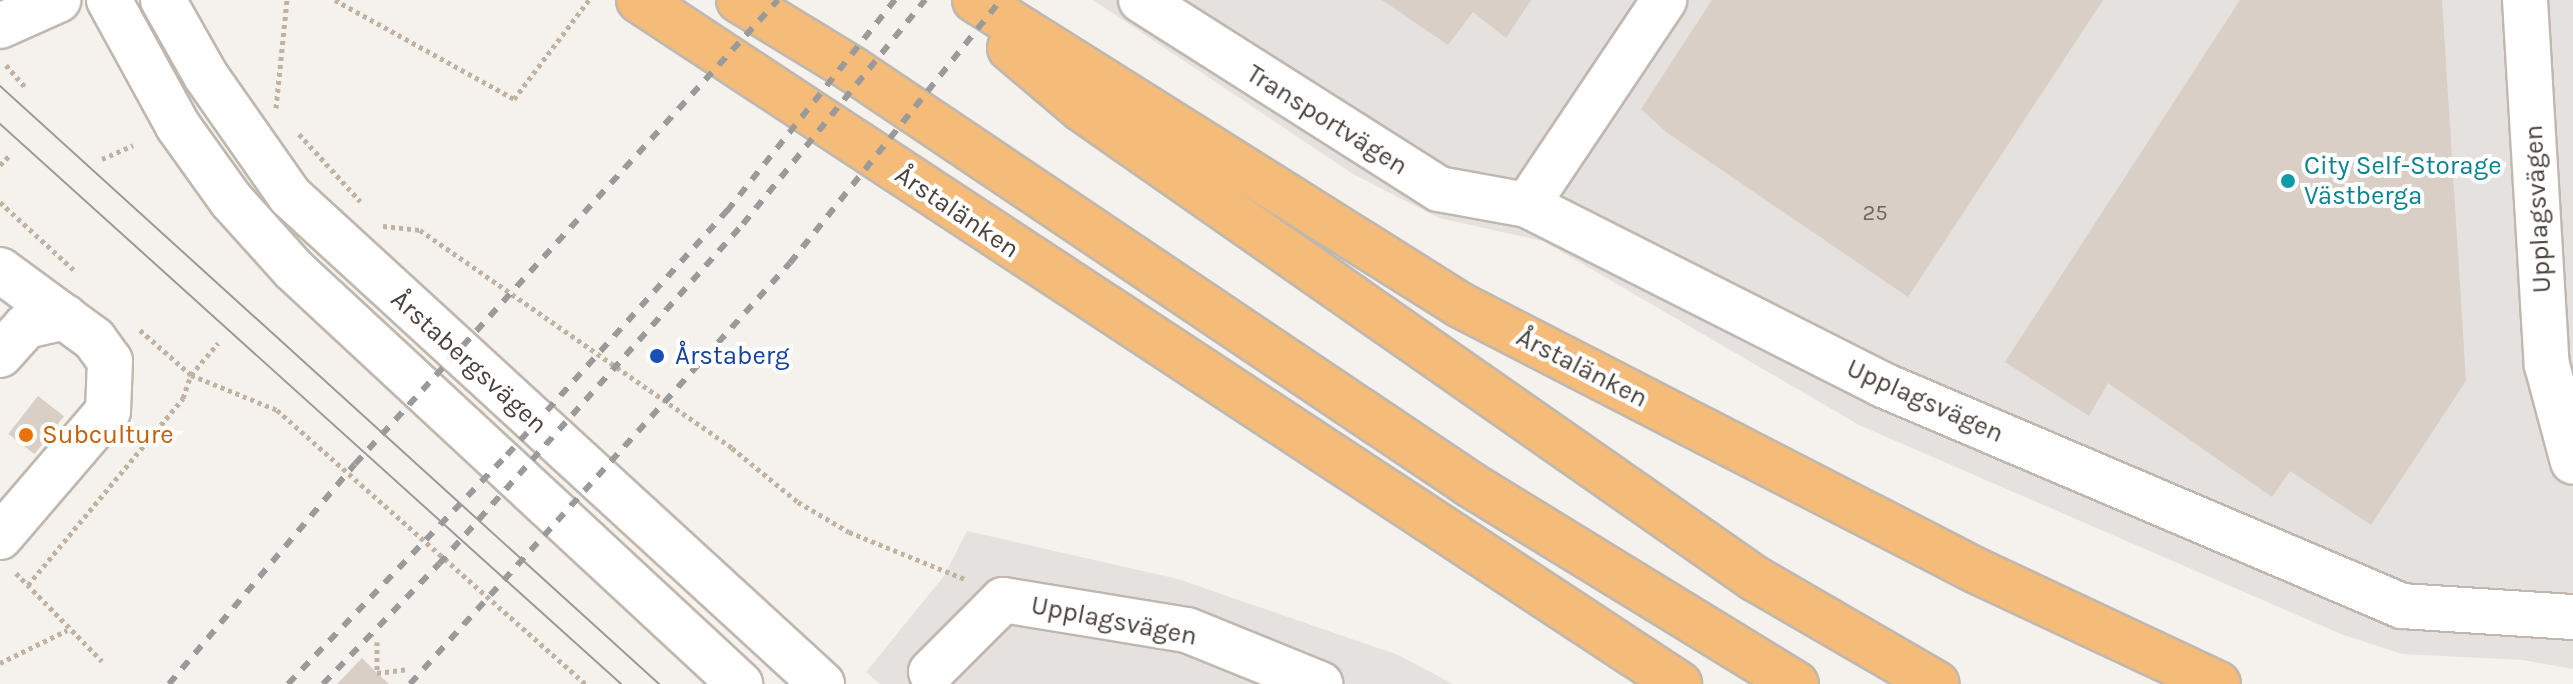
<!DOCTYPE html>
<meta charset="utf-8">
<style>
body{margin:0}
#map{position:relative;width:2573px;height:684px;overflow:hidden;background:#f5f2ed;font-family:Karla,sans-serif}
div>[style]{position:absolute}
[style*='--x']{left:calc(var(--x)*1px);top:calc(var(--y)*1px);width:calc(var(--w)*1px);rotate:calc(var(--a)*1deg)}
.industrial>*{inset:0;background:#e5e1de}
.building>*{inset:0;background:#d9cfc6;transform-origin:0 0}
.path>*{height:5px;margin-top:-2.5px;transform-origin:0;background:repeating-linear-gradient(90deg,#c1b2a2 0 4px,transparent 0 8px)}
.roads{filter:drop-shadow(2px 0 #c0b8af) drop-shadow(-2px 0 #c0b8af) drop-shadow(0 2px #c0b8af) drop-shadow(0 -2px #c0b8af)}
.minor>*{height:44px;margin:-22px;padding:0 22px;transform-origin:22px;border-radius:22px;background:#fff}
.highway>*{height:44px;margin:-22px;padding:0 22px;transform-origin:22px;border-radius:22px;background:#f5bb78}
.tram>*{height:2px;margin:-1px;padding:0 1px;transform-origin:1px;border-radius:1px;background:#9a9a9a}
.rail>*{height:6px;margin-top:-3px;transform-origin:0;background:repeating-linear-gradient(90deg,#9a9a9a 0 10px,transparent 0 20px)}
.dots>*{width:22px;height:22px;translate:-50% -50%;box-sizing:border-box;border:4px solid #fff;border-radius:50%}
span{translate:-50% -50%;white-space:nowrap;text-align:center;line-height:1.15;-webkit-text-stroke:8px #fff;paint-order:stroke}
.number-label{font-size:22px;color:#6e655d}
.number-label span{-webkit-text-stroke-width:0}
.street-label{font-size:26px;color:#4a423a}
.culture-label{font-size:26px;color:#0d838f}
.left{translate:0 -50%;text-align:left}
.transit-label{font-size:26px;color:#164399}
.food-label{font-size:26px;color:#c56008}
</style>
<div id="map">
<div class="industrial">
<div style="clip-path:polygon(1093px 0,2573px 0,2573px 669px,2523px 660px,2402px 654px,2341px 634px,1859px 425px,1543px 241px,1439px 218px,1353px 174px)"></div>
<div style="clip-path:polygon(967px 531px,1178px 579px,1398px 655px,1453px 684px,880px 684px,866px 672px,944px 576px)"></div>
</div>
<div class="building">
<div style="clip-path:polygon(1382px 0,1531px 0,1506px 38px,1473px 12px,1448px 45px)"></div>
<div style="clip-path:polygon(1712px 0,2103px 0,1908px 297px,1666px 132px,1641px 109px)"></div>
<div style="clip-path:polygon(2240px 0,2442px 0,2466px 381px,2371px 525px,2290px 471px,2272px 497px,2108px 383px,2089px 416px,2005px 362px)"></div>
<div style="left:38px;top:396px;width:33px;height:48px;rotate:38deg"></div>
<div style="clip-path:polygon(362px 658px,377px 673px,389px 684px,337px 684px)"></div>
</div>
<div class="path">
<div style="--x:335;--y:0;--w:205;--a:28.9"></div>
<div style="--x:514;--y:99;--w:124;--a:-52.9"></div>
<div style="--x:6;--y:65;--w:30;--a:49"></div>
<div style="--x:276;--y:108;--w:109;--a:-84.2"></div>
<div style="--x:299;--y:134;--w:91;--a:47.7"></div>
<div style="--x:102;--y:159;--w:34;--a:-24"></div>
<div style="--x:0;--y:165;--w:14;--a:-45"></div>
<div style="--x:0;--y:202;--w:103;--a:42.6"></div>
<div style="--x:383;--y:226;--w:37;--a:6"></div>
<div style="--x:420;--y:230;--w:381;--a:34.9"></div>
<div style="--x:732;--y:448;--w:85;--a:39.3"></div>
<div style="--x:798;--y:502;--w:59;--a:30.5"></div>
<div style="--x:849;--y:532;--w:127;--a:22.1"></div>
<div style="--x:140;--y:330;--w:68;--a:41.4"></div>
<div style="--x:191;--y:375;--w:93;--a:22.1"></div>
<div style="--x:277;--y:410;--w:413;--a:41.6"></div>
<div style="--x:16;--y:573;--w:123;--a:45.7"></div>
<div style="--x:28;--y:585;--w:243;--a:-50.3"></div>
<div style="--x:183;--y:398;--w:24;--a:-71"></div>
<div style="--x:191;--y:375;--w:42;--a:-49.8"></div>
<div style="--x:377;--y:642;--w:31;--a:90"></div>
<div style="--x:377;--y:673;--w:32;--a:-7"></div>
<div style="--x:0;--y:663;--w:75;--a:-26.2"></div>
</div>
<div class="roads">
<div class="minor">
<div style="--x:109;--y:0;--w:144;--a:61.3"></div>
<div style="--x:178;--y:126;--w:91;--a:54.4"></div>
<div style="--x:231;--y:200;--w:94;--a:48"></div>
<div style="--x:294;--y:270;--w:609;--a:42.87"></div>
<div style="--x:163;--y:0;--w:87;--a:60.5"></div>
<div style="--x:206;--y:76;--w:146;--a:55"></div>
<div style="--x:290;--y:196;--w:722;--a:42.53"></div>
<div style="--x:1141;--y:0;--w:353;--a:32.4"></div>
<div style="--x:1439;--y:189;--w:89;--a:10.3"></div>
<div style="--x:1527;--y:205;--w:399;--a:26.8"></div>
<div style="--x:1883;--y:385;--w:564;--a:23.07"></div>
<div style="--x:2402;--y:606;--w:171;--a:3.7"></div>
<div style="--x:2525;--y:0;--w:366;--a:86.6"></div>
<div style="--x:2547;--y:365;--w:100;--a:75"></div>
<div style="--x:0;--y:26;--w:64;--a:-24.1"></div>
<div style="--x:1527;--y:205;--w:247;--a:-56.2"></div>
<div style="--x:0;--y:270;--w:117;--a:36.3"></div>
<div style="--x:94;--y:339;--w:27;--a:54"></div>
<div style="--x:110;--y:361;--w:50;--a:92.3"></div>
<div style="--x:108;--y:411;--w:166;--a:130.6"></div>
<div style="--x:0;--y:355;--w:39;--a:-48"></div>
<div style="--x:26;--y:326;--w:40;--a:-13"></div>
<div style="--x:931;--y:672;--w:102;--a:-45"></div>
<div style="--x:1003;--y:600;--w:186;--a:9.3"></div>
<div style="--x:1187;--y:630;--w:144;--a:22.1"></div>
</div>
<div class="highway">
<div style="--x:639;--y:0;--w:1245;--a:33.33"></div>
<div style="--x:739;--y:0;--w:132;--a:31.4"></div>
<div style="--x:852;--y:69;--w:746;--a:33.9"></div>
<div style="--x:1471;--y:485;--w:381;--a:31.5"></div>
<div style="--x:975;--y:0;--w:573;--a:32.16"></div>
<div style="--x:1460;--y:305;--w:581;--a:27.23"></div>
<div style="--x:1977;--y:571;--w:266;--a:25.1"></div>
<div style="--x:1010;--y:48;--w:94;--a:40.3"></div>
<div style="--x:1082;--y:109;--w:819;--a:34.91"></div>
<div style="--x:1754;--y:578;--w:211;--a:30.1"></div>
</div>
</div>
<div class="tram">
<div style="--x:0;--y:86;--w:890;--a:42.22"></div>
<div style="--x:0;--y:124;--w:836;--a:42.04"></div>
</div>
<div class="rail">
<div style="--x:169;--y:684;--w:288;--a:-49.8"></div>
<div style="--x:355;--y:464;--w:628;--a:-47.65"></div>
<div style="--x:288;--y:684;--w:317;--a:-46.3"></div>
<div style="--x:507;--y:455;--w:329;--a:-48"></div>
<div style="--x:727;--y:211;--w:270;--a:-51.5"></div>
<div style="--x:323;--y:684;--w:167;--a:-46"></div>
<div style="--x:439;--y:564;--w:456;--a:-48.2"></div>
<div style="--x:743;--y:224;--w:289;--a:-50.9"></div>
<div style="--x:410;--y:684;--w:567;--a:-47.93"></div>
<div style="--x:790;--y:263;--w:337;--a:-51.3"></div>
</div>
<div class="dots">
<div style="left:2288px;top:181px;background:#0f9aa8"></div>
<div style="left:657px;top:356px;background:#1a4fb4"></div>
<div style="left:26px;top:435px;background:#e8710a"></div>
</div>
<div class="number-label">
<span style="left:1875px;top:214px">25</span>
</div>
<div class="street-label">
<span style="left:1327px;top:120px;rotate:32deg">Transportvägen</span>
<span style="left:2538px;top:209px;rotate:-93deg">Upplagsvägen</span>
<span style="left:957px;top:212px;rotate:34deg">Årstalänken</span>
<span style="left:469px;top:362px;rotate:42deg">Årstabergsvägen</span>
<span style="left:1582px;top:368px;rotate:27deg">Årstalänken</span>
<span style="left:1925px;top:401px;rotate:24deg">Upplagsvägen</span>
<span style="left:1114px;top:621px;rotate:11deg">Upplagsvägen</span>
</div>
<div class="culture-label">
<span class="left" style="left:2304px;top:181px">City Self-Storage<br>Västberga</span>
</div>
<div class="transit-label">
<span class="left" style="left:675px;top:356px">Årstaberg</span>
</div>
<div class="food-label">
<span class="left" style="left:42px;top:435px">Subculture</span>
</div>
</div>
